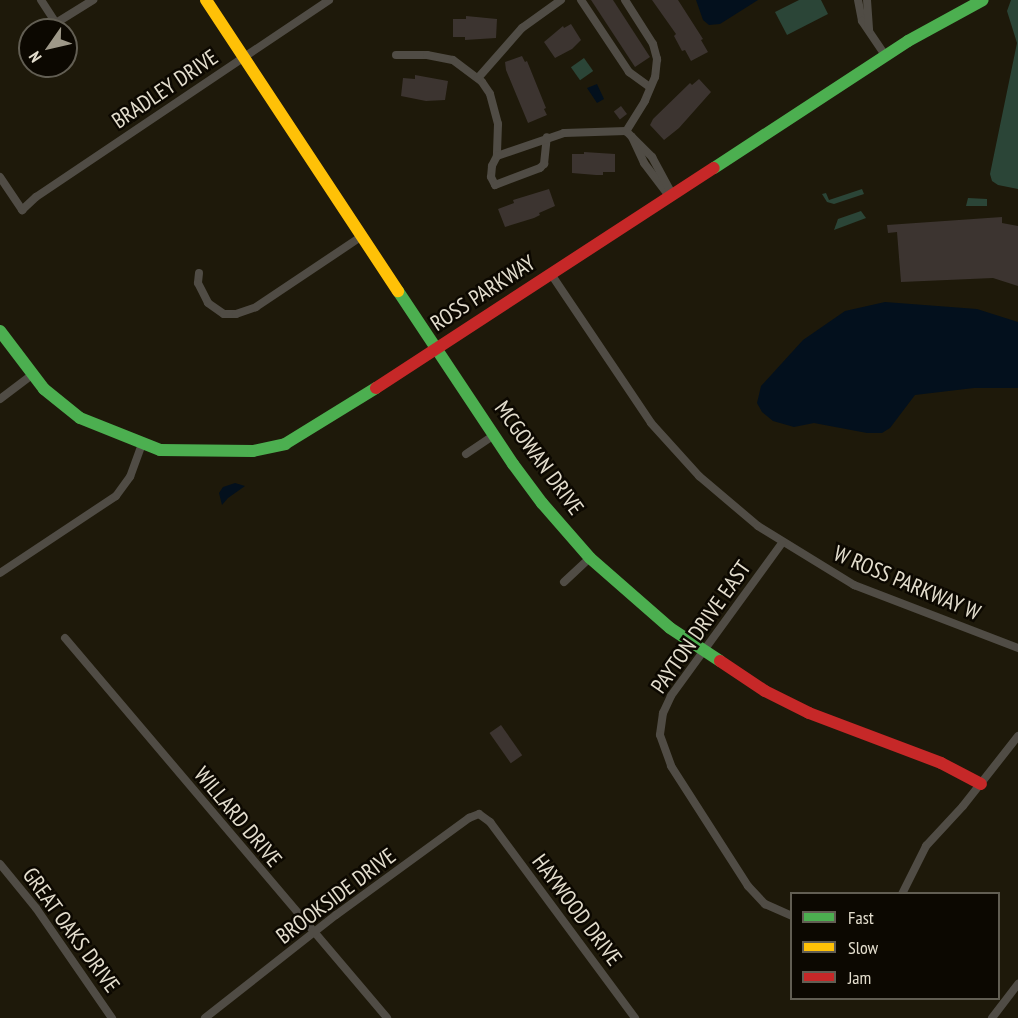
<!DOCTYPE html>
<style>
body{margin:0}
#map{position:relative;width:1018px;height:1018px;overflow:hidden;background:#1e190a;font-family:"PT Sans Narrow",sans-serif}
div>[style]{position:absolute}
[style*='--x']{left:calc(var(--x)*1px);top:calc(var(--y)*1px);width:calc(var(--w)*1px);rotate:calc(var(--a)*1deg)}
.green>*{inset:0;background:#2b4537;transform-origin:0 0}
.water>*{inset:0;background:#03101d}
.building>*{inset:0;background:#3c3430;transform-origin:0 0}
.street>*{height:8px;margin:-4px;padding:0 4px;transform-origin:4px;border-radius:4px;background:#504c45}
.fast>*{height:12px;margin:-6px;padding:0 6px;transform-origin:6px;border-radius:6px;background:#4caf50}
.slow>*{height:12px;margin:-6px;padding:0 6px;transform-origin:6px;border-radius:6px;background:#ffc107}
.jam>*{height:12px;margin:-6px;padding:0 6px;transform-origin:6px;border-radius:6px;background:#c62828}
span{translate:-50% -50%;white-space:nowrap;text-align:center;line-height:1.15;-webkit-text-stroke:5px #0c0801;paint-order:stroke}
.street-label{font-size:22px;color:#e4dece}
.legend{position:absolute;left:790px;top:892px;width:210px;height:108px;box-sizing:border-box;background:#0c0801;border:2px solid #625e53;margin:0;padding:8px 10px;list-style:none;font-size:18px;color:#e4dece}
.legend li{display:flex;align-items:center;gap:12px;height:30px}
.legend b{width:30px;border:2px solid #625e53}
.north{position:absolute;left:18px;top:18px;width:60px;height:60px;box-sizing:border-box;background:#0c0801;border:2px solid #625e53;border-radius:50%;rotate:236deg;font-size:16px;font-weight:700;line-height:24px;text-align:center;color:#e4dece}
.north::after{content:'';display:block;margin:auto;width:21px;height:27px;background:#9f9989;clip-path:polygon(50% 0,100% 100%,50% 72%,0 100%)}
</style>
<div id="map">
<div class="green">
<div style="clip-path:polygon(799px 0,821px 0,828px 14px,787px 35px,775px 12px)"></div>
<div style="clip-path:polygon(1011px 0,1018px 0,1018px 189px,998px 185px,992px 181px,990px 174px,1017px 43px,1007px 11px)"></div>
<div style="left:584px;top:58px;width:16px;height:16px;rotate:55deg"></div>
<div style="clip-path:polygon(862px 189px,864px 194px,834px 204px,827px 202px,822px 194px,826px 193px,829px 200px)"></div>
<div style="clip-path:polygon(968px 198px,987px 199px,987px 206px,966px 206px)"></div>
<div style="clip-path:polygon(861px 211px,866px 218px,834px 230px,838px 219px)"></div>
</div>
<div class="water">
<div style="clip-path:polygon(696px 0,758px 0,720px 24px,709px 25px,703px 20px)"></div>
<div style="clip-path:polygon(597px 84px,604px 99px,597px 103px,587px 88px)"></div>
<div style="clip-path:polygon(885px 302px,977px 309px,1018px 322px,1018px 388px,974px 388px,915px 395px,890px 428px,882px 433px,867px 433px,814px 423px,794px 427px,773px 421px,762px 412px,757px 403px,761px 386px,803px 340px,845px 311px)"></div>
<div style="clip-path:polygon(235px 483px,245px 486px,228px 498px,222px 505px,219px 493px,223px 487px)"></div>
</div>
<div class="building">
<div style="clip-path:polygon(591px 0,613px 0,650px 57px,635px 67px)"></div>
<div style="clip-path:polygon(652px 0,678px 0,703px 39px,701px 40px,708px 52px,691px 61px,685px 50px,682px 51px,674px 36px,676px 34px)"></div>
<div style="clip-path:polygon(466px 16px,497px 19px,496px 38px,465px 40px,465px 37px,453px 37px,453px 19px,466px 19px)"></div>
<div style="clip-path:polygon(571px 24px,581px 40px,572px 49px,555px 58px,544px 42px,563px 26px,564px 28px)"></div>
<div style="clip-path:polygon(522px 56px,525px 62px,527px 61px,546px 108px,544px 109px,547px 115px,528px 123px,506px 70px,505px 62px)"></div>
<div style="clip-path:polygon(415px 75px,448px 81px,445px 100px,426px 101px,401px 96px,403px 78px,415px 79px)"></div>
<div style="clip-path:polygon(699px 79px,711px 92px,679px 128px,664px 140px,650px 125px,653px 119px,690px 83px,692px 85px)"></div>
<div style="left:621px;top:106px;width:10px;height:9px;rotate:53deg"></div>
<div style="clip-path:polygon(584px 152px,615px 154px,615px 172px,603px 172px,603px 175px,596px 175px,572px 173px,572px 154px,584px 154px)"></div>
<div style="clip-path:polygon(549px 189px,555px 206px,539px 213px,540px 215px,534px 218px,505px 227px,498px 209px,514px 203px,513px 200px)"></div>
<div style="clip-path:polygon(1002px 217px,1002px 223px,1018px 226px,1018px 286px,993px 278px,901px 282px,897px 232px,888px 233px,887px 225px)"></div>
<div style="left:501px;top:725px;width:37px;height:14px;rotate:55deg"></div>
</div>
<div class="street">
<div style="--x:41;--y:0;--w:27;--a:57"></div>
<div style="--x:56;--y:23;--w:44;--a:-31.9"></div>
<div style="--x:581;--y:0;--w:87;--a:56.3"></div>
<div style="--x:629;--y:72;--w:26;--a:36"></div>
<div style="--x:625;--y:0;--w:52;--a:57.5"></div>
<div style="--x:653;--y:44;--w:16;--a:75"></div>
<div style="--x:657;--y:59;--w:18;--a:96"></div>
<div style="--x:655;--y:77;--w:26;--a:113"></div>
<div style="--x:645;--y:101;--w:36;--a:122"></div>
<div style="--x:858;--y:0;--w:21;--a:79"></div>
<div style="--x:862;--y:21;--w:41;--a:55.9"></div>
<div style="--x:867;--y:0;--w:30;--a:86"></div>
<div style="--x:396;--y:55;--w:31;--a:0"></div>
<div style="--x:427;--y:55;--w:26;--a:11"></div>
<div style="--x:453;--y:60;--w:36;--a:37"></div>
<div style="--x:482;--y:82;--w:14;--a:56"></div>
<div style="--x:490;--y:94;--w:31;--a:75"></div>
<div style="--x:498;--y:124;--w:32;--a:92"></div>
<div style="--x:497;--y:156;--w:11;--a:117"></div>
<div style="--x:492;--y:166;--w:11;--a:95"></div>
<div style="--x:491;--y:177;--w:9;--a:63"></div>
<div style="--x:495;--y:185;--w:48;--a:-20.7"></div>
<div style="--x:540;--y:168;--w:6;--a:-45"></div>
<div style="--x:544;--y:164;--w:27;--a:-84"></div>
<div style="--x:478;--y:78;--w:67;--a:-48.7"></div>
<div style="--x:522;--y:28;--w:48;--a:-35.7"></div>
<div style="--x:632;--y:137;--w:29;--a:65"></div>
<div style="--x:644;--y:163;--w:41;--a:52.9"></div>
<div style="--x:497;--y:156;--w:71;--a:-18.9"></div>
<div style="--x:564;--y:133;--w:62;--a:-1.8"></div>
<div style="--x:626;--y:131;--w:37;--a:45"></div>
<div style="--x:652;--y:157;--w:42;--a:61.6"></div>
<div style="--x:0;--y:177;--w:40;--a:56"></div>
<div style="--x:22;--y:210;--w:19;--a:-43"></div>
<div style="--x:36;--y:197;--w:353;--a:-33.9"></div>
<div style="--x:199;--y:273;--w:10;--a:96"></div>
<div style="--x:198;--y:283;--w:22;--a:63"></div>
<div style="--x:208;--y:303;--w:19;--a:35"></div>
<div style="--x:224;--y:314;--w:12;--a:0"></div>
<div style="--x:236;--y:314;--w:21;--a:-19"></div>
<div style="--x:256;--y:307;--w:128;--a:-33.8"></div>
<div style="--x:551;--y:274;--w:179;--a:56.1"></div>
<div style="--x:651;--y:423;--w:72;--a:47.8"></div>
<div style="--x:699;--y:476;--w:77;--a:40.3"></div>
<div style="--x:758;--y:526;--w:113;--a:31.6"></div>
<div style="--x:854;--y:585;--w:176;--a:21"></div>
<div style="--x:0;--y:399;--w:39;--a:-37"></div>
<div style="--x:466;--y:454;--w:34;--a:-34"></div>
<div style="--x:782;--y:543;--w:189;--a:126"></div>
<div style="--x:671;--y:696;--w:19;--a:115"></div>
<div style="--x:663;--y:713;--w:22;--a:98"></div>
<div style="--x:660;--y:735;--w:33;--a:70"></div>
<div style="--x:671;--y:766;--w:143;--a:57.3"></div>
<div style="--x:748;--y:886;--w:25;--a:47"></div>
<div style="--x:765;--y:904;--w:30;--a:24"></div>
<div style="--x:0;--y:573;--w:139;--a:-33.6"></div>
<div style="--x:116;--y:496;--w:24;--a:-54"></div>
<div style="--x:130;--y:477;--w:35;--a:-70"></div>
<div style="--x:564;--y:582;--w:35;--a:-43"></div>
<div style="--x:65;--y:638;--w:498;--a:49.7"></div>
<div style="--x:0;--y:864;--w:57;--a:50.7"></div>
<div style="--x:36;--y:908;--w:134;--a:55.4"></div>
<div style="--x:902;--y:894;--w:54;--a:-63.4"></div>
<div style="--x:926;--y:846;--w:54;--a:-47.2"></div>
<div style="--x:963;--y:806;--w:89;--a:-51.8"></div>
<div style="--x:205;--y:1018;--w:167;--a:-38.2"></div>
<div style="--x:336;--y:915;--w:165;--a:-36.1"></div>
<div style="--x:469;--y:818;--w:11;--a:-22"></div>
<div style="--x:479;--y:814;--w:14;--a:36"></div>
<div style="--x:490;--y:822;--w:244;--a:53.5"></div>
<div style="--x:992;--y:1018;--w:43;--a:-52.6"></div>
</div>
<div class="fast">
<div style="--x:714;--y:168;--w:232;--a:-33.2"></div>
<div style="--x:908;--y:41;--w:85;--a:-28.7"></div>
<div style="--x:398;--y:291;--w:208;--a:56.4"></div>
<div style="--x:513;--y:464;--w:49;--a:53.4"></div>
<div style="--x:542;--y:503;--w:73;--a:48.9"></div>
<div style="--x:590;--y:558;--w:106;--a:41.2"></div>
<div style="--x:670;--y:628;--w:60;--a:33.4"></div>
<div style="--x:0;--y:331;--w:73;--a:52.8"></div>
<div style="--x:44;--y:389;--w:46;--a:38.9"></div>
<div style="--x:80;--y:418;--w:86;--a:21.8"></div>
<div style="--x:160;--y:450;--w:93;--a:0.6"></div>
<div style="--x:253;--y:451;--w:33;--a:-12"></div>
<div style="--x:285;--y:444;--w:107;--a:-31.6"></div>
</div>
<div class="slow">
<div style="--x:206;--y:0;--w:349;--a:56.6"></div>
</div>
<div class="jam">
<div style="--x:376;--y:388;--w:403;--a:-33.1"></div>
<div style="--x:720;--y:661;--w:54;--a:33.7"></div>
<div style="--x:765;--y:691;--w:49;--a:26.6"></div>
<div style="--x:809;--y:713;--w:141;--a:20.7"></div>
<div style="--x:941;--y:763;--w:45;--a:27.7"></div>
</div>
<div class="street-label">
<span style="left:165px;top:89px;rotate:-34deg">BRADLEY DRIVE</span>
<span style="left:483px;top:293px;rotate:-33deg">ROSS PARKWAY</span>
<span style="left:539px;top:458px;rotate:54deg">MCGOWAN DRIVE</span>
<span style="left:907px;top:583px;rotate:23deg">W ROSS PARKWAY W</span>
<span style="left:701px;top:627px;rotate:-55deg">PAYTON DRIVE EAST</span>
<span style="left:238px;top:817px;rotate:50deg">WILLARD DRIVE</span>
<span style="left:336px;top:896px;rotate:-37deg">BROOKSIDE DRIVE</span>
<span style="left:577px;top:910px;rotate:53deg">HAYWOOD DRIVE</span>
<span style="left:71px;top:930px;rotate:54deg">GREAT OAKS DRIVE</span>
</div>
<ul class="legend">
<li><b style="height:8px;background:#4caf50"></b>Fast</li>
<li><b style="height:8px;background:#ffc107"></b>Slow</li>
<li><b style="height:8px;background:#c62828"></b>Jam</li>
</ul>
<div class="north">N</div>
</div>
